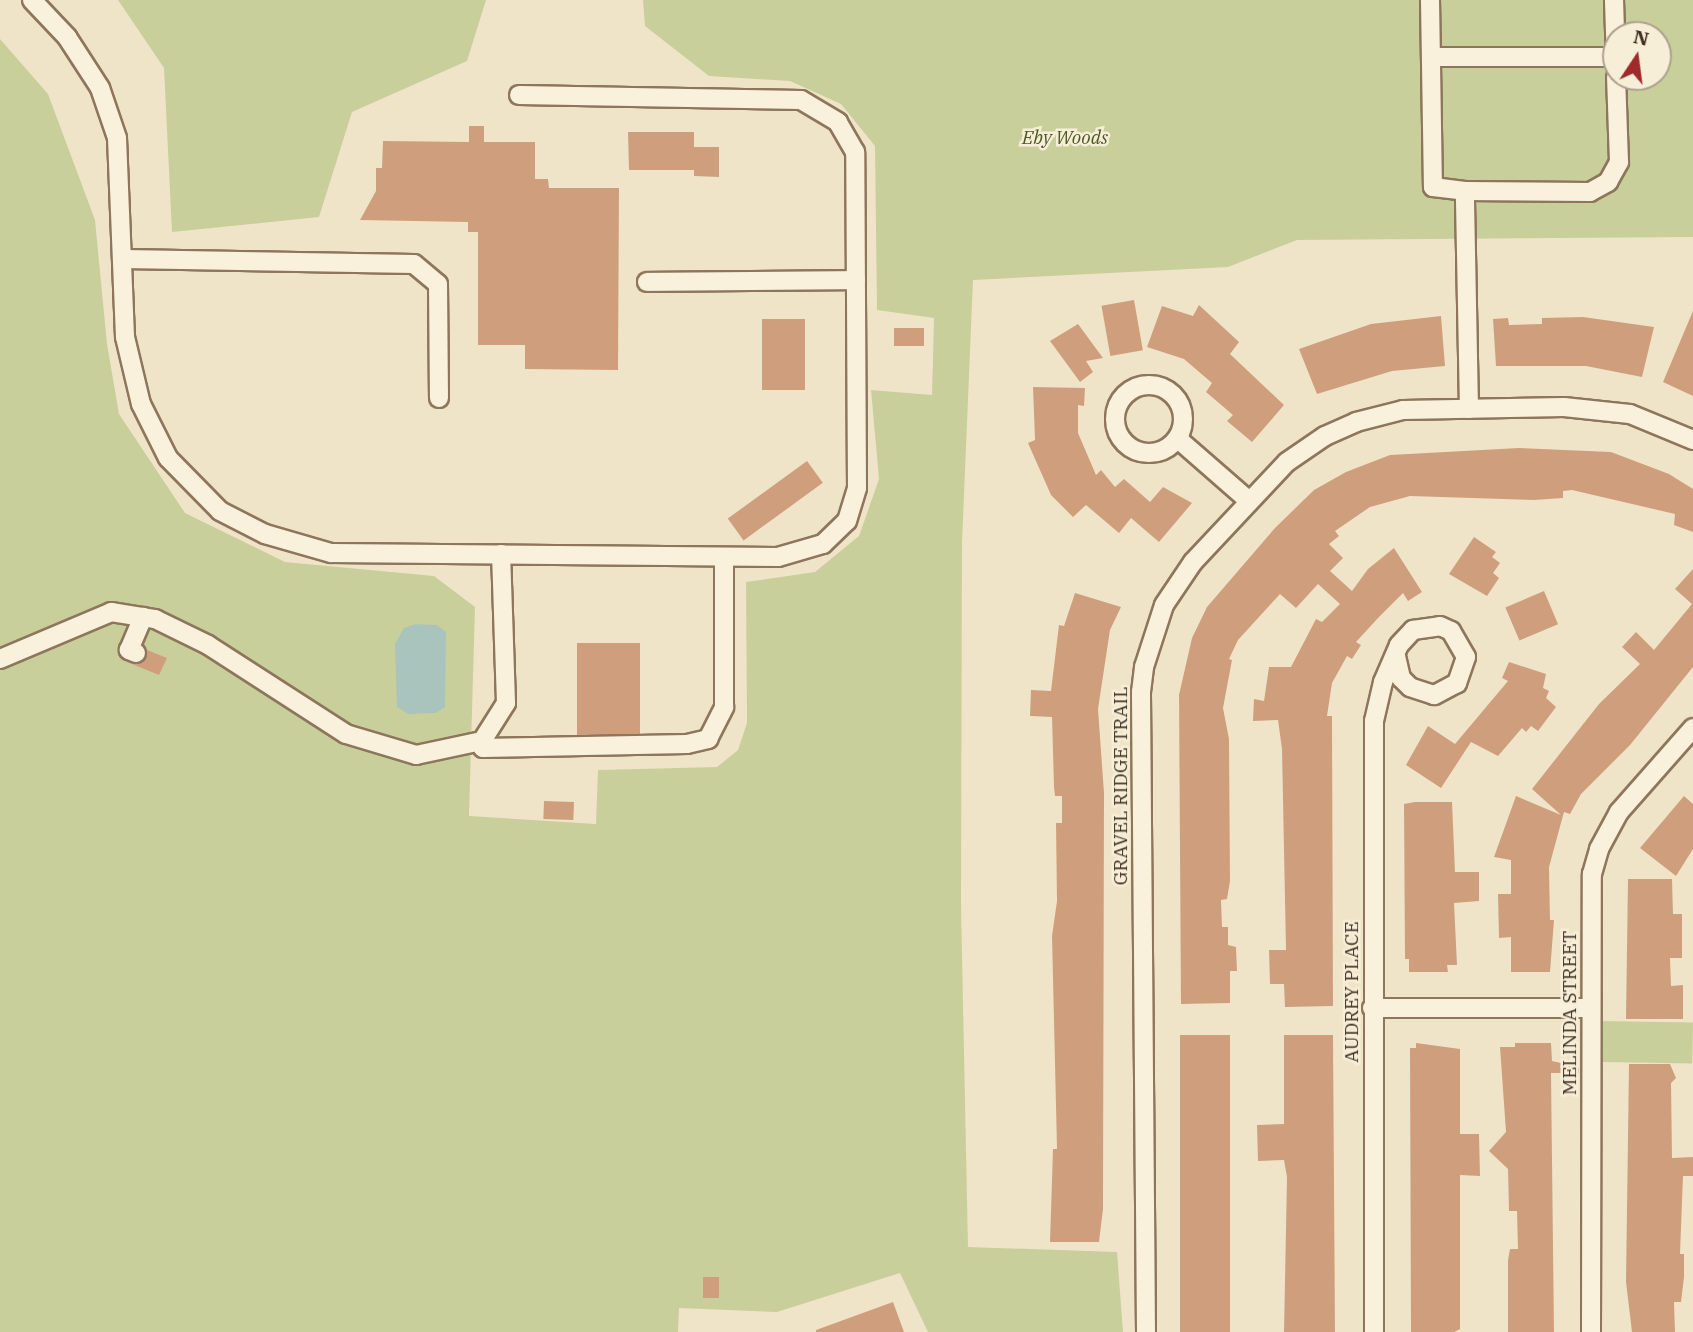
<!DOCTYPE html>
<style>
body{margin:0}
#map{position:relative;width:1693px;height:1332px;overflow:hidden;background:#f0e4c8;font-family:"IBM Plex Serif",serif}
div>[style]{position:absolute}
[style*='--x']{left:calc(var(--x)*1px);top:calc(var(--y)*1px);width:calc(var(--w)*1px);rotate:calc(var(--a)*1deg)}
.green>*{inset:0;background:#c9cf9b;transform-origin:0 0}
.water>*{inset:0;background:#a9c4bc}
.building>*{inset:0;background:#cf9f7d;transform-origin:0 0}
.roads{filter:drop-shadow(2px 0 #8d765c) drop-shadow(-2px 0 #8d765c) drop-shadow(0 2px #8d765c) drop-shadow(0 -2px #8d765c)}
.minor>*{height:18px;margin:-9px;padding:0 9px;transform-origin:9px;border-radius:9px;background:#faf1dc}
.minor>.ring{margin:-9px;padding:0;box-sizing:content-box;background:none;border:18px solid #faf1dc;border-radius:50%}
span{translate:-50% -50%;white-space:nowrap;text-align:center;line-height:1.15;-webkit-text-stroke:5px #f7eed8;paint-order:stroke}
.park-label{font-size:19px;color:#4d5a26;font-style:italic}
.street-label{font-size:19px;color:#3d2e20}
.north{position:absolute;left:1602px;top:21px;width:70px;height:70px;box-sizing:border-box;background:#f7eed8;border:2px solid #ada18e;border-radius:50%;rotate:13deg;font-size:19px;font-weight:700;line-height:28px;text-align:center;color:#3d2e20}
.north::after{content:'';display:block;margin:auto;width:24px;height:32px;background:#9e2a2b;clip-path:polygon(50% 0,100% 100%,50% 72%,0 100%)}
</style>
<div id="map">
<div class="green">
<div style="clip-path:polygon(118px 0,486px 0,467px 61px,352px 112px,319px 217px,172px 232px,164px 68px)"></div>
<div style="clip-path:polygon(evenodd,643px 0,1693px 0,1693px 237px,1297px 240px,1228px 267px,973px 280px,962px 543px,961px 905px,968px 1247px,1117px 1252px,1123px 1332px,928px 1332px,900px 1273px,777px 1312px,679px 1308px,678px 1332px,0 1332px,0 39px,48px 94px,95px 220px,107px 344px,119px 414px,185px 513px,285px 562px,434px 576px,475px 607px,469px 816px,596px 824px,598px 770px,717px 767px,738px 750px,747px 723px,746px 582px,815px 572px,859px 536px,879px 479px,871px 390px,932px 395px,934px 318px,877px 310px,875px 146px,841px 104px,790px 81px,709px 76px,645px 26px,643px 0,1616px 35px,1658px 35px,1658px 77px,1616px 77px,1616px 35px)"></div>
<div style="left:1602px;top:1021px;width:91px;height:41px;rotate:1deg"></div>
</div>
<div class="water">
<div style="clip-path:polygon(416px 624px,437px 625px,446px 632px,445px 707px,436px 713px,408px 714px,397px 707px,395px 644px,404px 628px)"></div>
</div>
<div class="building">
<div style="clip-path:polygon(469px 126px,484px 126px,484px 142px,535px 142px,535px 179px,548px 179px,549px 188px,619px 188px,618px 370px,525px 369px,525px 345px,478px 345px,478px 232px,468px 232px,468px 222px,360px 220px,376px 191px,376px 168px,382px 168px,383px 141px,469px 142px)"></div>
<div style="clip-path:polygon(628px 132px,694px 132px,694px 147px,719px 147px,719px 177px,694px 176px,694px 170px,629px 170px)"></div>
<div style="left:1134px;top:300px;width:51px;height:33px;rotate:80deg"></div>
<div style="clip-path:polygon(1199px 305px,1239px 342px,1230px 354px,1284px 405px,1252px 442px,1227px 421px,1233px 415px,1206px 392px,1212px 383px,1184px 359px,1147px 347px,1162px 306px,1193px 316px)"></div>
<div style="clip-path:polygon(1693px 311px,1693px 396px,1663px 382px)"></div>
<div style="clip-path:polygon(1441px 316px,1445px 366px,1392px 371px,1317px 394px,1299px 349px,1371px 324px)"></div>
<div style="clip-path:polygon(1583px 317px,1654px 327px,1642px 377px,1586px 366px,1496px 366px,1493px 319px,1508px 318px,1509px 325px,1542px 324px,1542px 318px)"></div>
<div style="left:762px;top:319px;width:43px;height:71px"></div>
<div style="clip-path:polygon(1078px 324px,1103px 358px,1086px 361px,1093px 372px,1080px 382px,1050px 341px)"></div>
<div style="left:894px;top:328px;width:30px;height:18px"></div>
<div style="clip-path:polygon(1033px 387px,1085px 388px,1084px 406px,1078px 405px,1078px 433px,1096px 475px,1101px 470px,1115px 487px,1124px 479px,1150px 502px,1163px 487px,1192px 503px,1159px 542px,1131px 518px,1119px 533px,1086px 505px,1073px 517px,1051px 495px,1028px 443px,1035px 440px)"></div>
<div style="clip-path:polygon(1519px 448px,1611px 452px,1669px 474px,1693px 489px,1693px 532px,1674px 525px,1675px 514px,1572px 490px,1563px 491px,1563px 498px,1534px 500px,1410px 496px,1370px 507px,1335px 531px,1339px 536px,1329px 544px,1343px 558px,1330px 571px,1352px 591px,1368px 569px,1394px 548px,1422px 592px,1408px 601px,1403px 593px,1378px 618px,1356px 642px,1361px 645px,1352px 659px,1347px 656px,1332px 683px,1327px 716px,1332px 716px,1333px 1006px,1285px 1007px,1284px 984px,1270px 984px,1269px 950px,1286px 950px,1282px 749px,1278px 720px,1253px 721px,1254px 699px,1264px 701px,1269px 667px,1291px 667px,1316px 619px,1322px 622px,1340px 604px,1318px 584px,1296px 608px,1280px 594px,1238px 640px,1229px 659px,1232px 660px,1223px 708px,1229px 739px,1230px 881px,1227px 899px,1221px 900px,1222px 927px,1228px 927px,1228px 945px,1236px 947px,1237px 971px,1230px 971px,1230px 1003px,1181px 1004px,1179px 695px,1192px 638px,1207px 607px,1275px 528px,1314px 490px,1346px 472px,1390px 455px)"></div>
<div style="left:807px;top:461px;width:27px;height:98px;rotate:54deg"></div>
<div style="clip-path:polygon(1474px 537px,1496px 552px,1492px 557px,1500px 563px,1493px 573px,1499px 578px,1487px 596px,1449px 574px)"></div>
<div style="clip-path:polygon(1693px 569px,1693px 667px,1630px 745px,1581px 794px,1570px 814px,1564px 812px,1549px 867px,1550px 920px,1554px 920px,1550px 972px,1511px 972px,1511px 937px,1499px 938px,1498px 894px,1511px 894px,1511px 860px,1494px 857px,1516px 796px,1561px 815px,1532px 789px,1599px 704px,1640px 664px,1622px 647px,1636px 632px,1654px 650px,1692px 604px,1675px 589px)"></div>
<div style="left:1544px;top:591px;width:36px;height:42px;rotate:67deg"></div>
<div style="clip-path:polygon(1075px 593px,1121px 607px,1110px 630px,1098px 709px,1104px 793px,1103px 1209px,1099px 1242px,1050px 1242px,1053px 1149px,1057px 1149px,1052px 936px,1057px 901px,1056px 823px,1062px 823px,1062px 796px,1055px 796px,1054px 787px,1052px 717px,1030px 716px,1031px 690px,1051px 691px,1059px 625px,1064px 626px)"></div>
<div style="left:577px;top:643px;width:63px;height:92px"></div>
<div style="clip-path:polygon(147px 650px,167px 658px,159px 675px,132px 664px,143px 662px)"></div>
<div style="clip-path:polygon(1509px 662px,1546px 674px,1543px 688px,1549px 691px,1546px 698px,1556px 707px,1538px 731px,1531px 726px,1526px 732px,1522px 728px,1498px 756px,1471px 742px,1441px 788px,1406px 765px,1428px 726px,1455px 744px,1508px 681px,1502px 678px)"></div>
<div style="clip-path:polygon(1684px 796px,1693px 804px,1693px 849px,1676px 876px,1640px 848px)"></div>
<div style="left:544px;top:801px;width:30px;height:18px;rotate:2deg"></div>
<div style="clip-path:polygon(1415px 802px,1452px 802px,1455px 872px,1479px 872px,1479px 901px,1454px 903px,1457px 965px,1447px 965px,1448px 972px,1409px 972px,1409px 959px,1405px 959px,1404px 804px)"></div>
<div style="clip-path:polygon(1628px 879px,1672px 879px,1673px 914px,1682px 914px,1682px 958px,1670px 958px,1671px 986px,1683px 985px,1683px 1019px,1626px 1019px)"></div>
<div style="left:1180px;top:1035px;width:50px;height:297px"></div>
<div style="clip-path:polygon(1284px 1035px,1333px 1035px,1335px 1332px,1284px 1332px,1287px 1177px,1284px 1160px,1258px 1161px,1257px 1125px,1284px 1124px)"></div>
<div style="clip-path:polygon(1416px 1043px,1460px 1049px,1460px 1134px,1479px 1134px,1480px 1176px,1460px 1175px,1460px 1329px,1454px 1332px,1411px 1332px,1410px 1048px,1416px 1048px)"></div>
<div style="clip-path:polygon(1515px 1043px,1551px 1043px,1552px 1061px,1579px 1067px,1579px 1073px,1551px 1073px,1554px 1332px,1508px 1332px,1508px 1260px,1510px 1249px,1518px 1249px,1517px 1211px,1509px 1211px,1508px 1169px,1489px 1151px,1506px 1132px,1500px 1047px,1515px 1047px)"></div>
<div style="clip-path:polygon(1629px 1064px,1670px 1064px,1676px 1078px,1671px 1083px,1672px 1158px,1693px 1157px,1693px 1176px,1683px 1176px,1680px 1254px,1684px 1254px,1684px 1277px,1681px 1302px,1674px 1302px,1675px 1332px,1632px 1332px,1626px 1282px)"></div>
<div style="left:703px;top:1277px;width:16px;height:21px"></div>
<div style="clip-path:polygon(893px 1302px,904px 1332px,816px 1332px,816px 1330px)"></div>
</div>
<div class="roads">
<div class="minor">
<div style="--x:32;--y:0;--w:51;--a:46.6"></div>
<div style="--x:67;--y:37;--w:61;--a:57.1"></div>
<div style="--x:100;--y:88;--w:53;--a:71.2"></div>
<div style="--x:117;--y:138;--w:199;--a:87.7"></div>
<div style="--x:125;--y:337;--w:69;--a:76.6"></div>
<div style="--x:141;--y:404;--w:60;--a:63.4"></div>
<div style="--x:168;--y:458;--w:74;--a:45.5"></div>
<div style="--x:220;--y:511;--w:51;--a:27.1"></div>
<div style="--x:265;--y:534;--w:69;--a:16.1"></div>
<div style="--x:331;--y:553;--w:447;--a:0.5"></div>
<div style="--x:778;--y:557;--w:47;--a:-16.1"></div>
<div style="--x:823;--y:544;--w:33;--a:-44"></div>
<div style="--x:847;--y:521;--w:34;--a:-73"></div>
<div style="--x:857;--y:488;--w:336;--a:-90.3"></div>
<div style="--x:855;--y:152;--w:34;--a:-120"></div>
<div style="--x:838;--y:122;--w:43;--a:-149.3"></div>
<div style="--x:801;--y:100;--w:282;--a:-179"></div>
<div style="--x:1430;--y:0;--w:187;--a:89.1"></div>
<div style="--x:1433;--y:187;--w:32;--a:7"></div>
<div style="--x:1614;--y:0;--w:65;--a:88.2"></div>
<div style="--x:1431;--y:57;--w:185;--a:0"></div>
<div style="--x:124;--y:259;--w:290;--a:1"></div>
<div style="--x:414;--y:264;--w:31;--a:40"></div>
<div style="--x:438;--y:284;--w:114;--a:89.5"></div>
<div style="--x:647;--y:282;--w:209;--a:-0.5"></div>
<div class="ring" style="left:1115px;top:385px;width:50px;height:50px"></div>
<div style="--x:1469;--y:409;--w:218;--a:-91.1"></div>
<div style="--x:1465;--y:191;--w:125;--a:0.5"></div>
<div style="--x:1590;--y:192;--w:21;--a:-29"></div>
<div style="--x:1608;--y:182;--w:23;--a:-61"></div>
<div style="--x:1619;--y:162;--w:85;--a:-92"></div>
<div style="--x:1178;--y:439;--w:93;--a:41.1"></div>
<div style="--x:136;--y:653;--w:8;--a:-157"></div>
<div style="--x:129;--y:650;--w:36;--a:-67"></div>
<div style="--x:0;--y:659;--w:121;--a:-22.9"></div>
<div style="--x:111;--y:612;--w:45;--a:9"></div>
<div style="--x:155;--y:619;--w:59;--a:26.1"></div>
<div style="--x:208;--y:645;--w:164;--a:32.8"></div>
<div style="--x:346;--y:734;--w:73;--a:16.7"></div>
<div style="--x:416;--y:755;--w:67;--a:-12"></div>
<div style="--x:482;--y:741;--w:45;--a:-57.7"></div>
<div style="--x:506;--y:703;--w:149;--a:-91.9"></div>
<div style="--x:482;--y:741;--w:7;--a:82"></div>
<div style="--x:483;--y:748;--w:204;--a:-1.1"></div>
<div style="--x:687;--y:744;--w:22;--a:-13"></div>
<div style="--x:708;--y:739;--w:36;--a:-63"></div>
<div style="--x:724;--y:707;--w:150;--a:-90"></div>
<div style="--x:1372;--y:1008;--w:218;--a:0"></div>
<div style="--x:1146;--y:1332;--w:640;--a:-90.45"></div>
<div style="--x:1141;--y:692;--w:25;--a:-83"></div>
<div style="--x:1144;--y:667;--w:65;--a:-72.1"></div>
<div style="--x:1164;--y:605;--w:52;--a:-56"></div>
<div style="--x:1193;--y:562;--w:137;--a:-46.8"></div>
<div style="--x:1287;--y:462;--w:46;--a:-34.4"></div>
<div style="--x:1325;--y:436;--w:34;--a:-24"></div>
<div style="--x:1356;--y:422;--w:49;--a:-14.3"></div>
<div style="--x:1403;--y:410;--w:161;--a:-1.1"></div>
<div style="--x:1564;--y:407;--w:66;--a:6.1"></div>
<div style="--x:1630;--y:414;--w:68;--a:22.4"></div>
<div style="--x:1374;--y:1332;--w:611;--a:-90"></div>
<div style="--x:1374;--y:721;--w:40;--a:-77"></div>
<div style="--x:1383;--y:682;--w:40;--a:-66.6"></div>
<div style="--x:1399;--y:645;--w:21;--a:-47"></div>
<div style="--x:1413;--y:630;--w:27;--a:-8"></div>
<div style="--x:1440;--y:626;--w:12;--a:24"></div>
<div style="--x:1451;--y:631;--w:30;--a:60"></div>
<div style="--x:1466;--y:657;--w:28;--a:109"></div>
<div style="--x:1457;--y:683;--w:26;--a:152"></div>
<div style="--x:1434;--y:695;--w:25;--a:-162"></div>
<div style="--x:1410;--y:687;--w:13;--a:-135"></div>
<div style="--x:1401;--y:678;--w:23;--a:-103"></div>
<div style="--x:1591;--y:1332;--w:458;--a:-89.9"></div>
<div style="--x:1592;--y:874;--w:26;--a:-74"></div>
<div style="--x:1599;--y:849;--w:42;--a:-61.6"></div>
<div style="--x:1619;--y:812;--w:112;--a:-48.6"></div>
</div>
</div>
<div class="park-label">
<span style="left:1065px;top:138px">Eby Woods</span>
</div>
<div class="street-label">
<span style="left:1121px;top:786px;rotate:-90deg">GRAVEL RIDGE TRAIL</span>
<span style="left:1352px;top:992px;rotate:-90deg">AUDREY PLACE</span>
<span style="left:1570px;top:1013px;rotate:-90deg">MELINDA STREET</span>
</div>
<div class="north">N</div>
</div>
